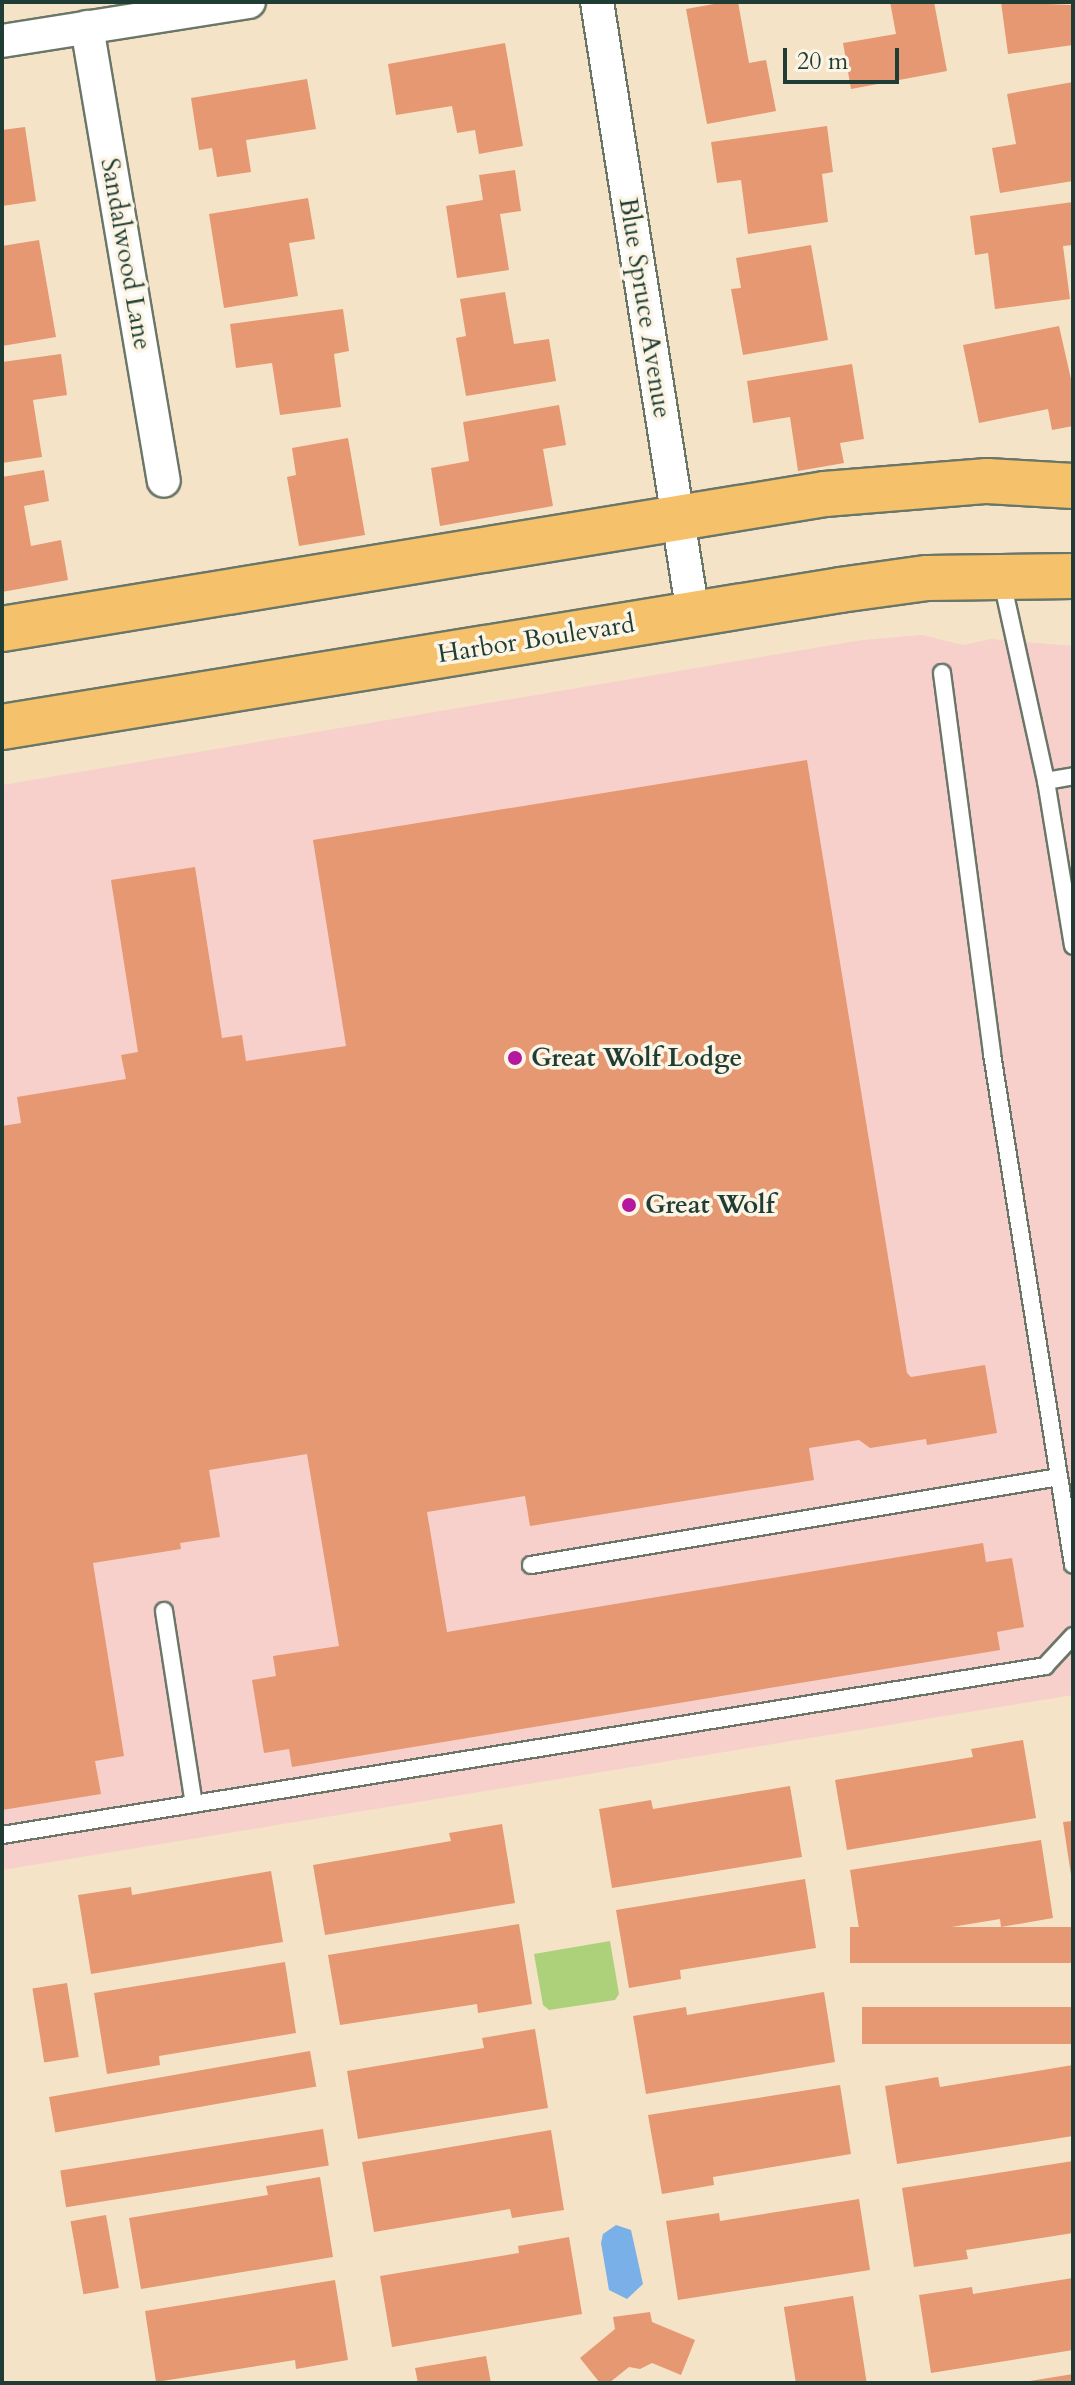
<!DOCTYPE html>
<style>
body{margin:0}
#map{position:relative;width:1075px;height:2385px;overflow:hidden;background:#f5e3c8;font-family:Cardo,serif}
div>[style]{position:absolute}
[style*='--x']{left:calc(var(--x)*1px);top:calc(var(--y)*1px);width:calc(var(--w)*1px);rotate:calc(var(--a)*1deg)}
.built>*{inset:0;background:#f7d0cb}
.green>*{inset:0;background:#add17a}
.water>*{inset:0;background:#7ab0e8}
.building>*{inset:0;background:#e59871;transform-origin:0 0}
.roads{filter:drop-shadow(2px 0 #6a7768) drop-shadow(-2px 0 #6a7768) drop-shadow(0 2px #6a7768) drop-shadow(0 -2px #6a7768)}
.lane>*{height:16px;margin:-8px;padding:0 8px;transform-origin:8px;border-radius:8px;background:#fff}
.street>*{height:32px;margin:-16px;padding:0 16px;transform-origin:16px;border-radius:16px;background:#fff}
.primary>*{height:44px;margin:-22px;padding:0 22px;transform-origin:22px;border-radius:22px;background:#f5c16b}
.dots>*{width:22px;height:22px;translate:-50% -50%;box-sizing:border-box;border:4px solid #fcf5e5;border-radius:50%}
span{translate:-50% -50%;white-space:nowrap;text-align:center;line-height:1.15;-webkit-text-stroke:7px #fcf5e5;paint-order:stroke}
.street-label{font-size:26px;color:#1f3d34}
.poi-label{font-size:26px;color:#1f3d34;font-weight:700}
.left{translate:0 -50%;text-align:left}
.frame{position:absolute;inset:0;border:4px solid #1f3d34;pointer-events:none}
.scale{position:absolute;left:783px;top:48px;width:116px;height:36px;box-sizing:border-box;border:4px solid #1f3d34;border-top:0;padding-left:10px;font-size:24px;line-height:28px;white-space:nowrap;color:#1f3d34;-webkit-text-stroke:6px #fcf5e5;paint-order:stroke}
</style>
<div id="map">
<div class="built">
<div style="clip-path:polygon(922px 635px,963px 645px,991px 639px,1073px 646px,1073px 1695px,2px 1870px,2px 785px,862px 640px)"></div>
</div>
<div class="green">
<div style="clip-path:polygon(610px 1941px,619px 1994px,615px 2000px,549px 2010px,543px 2005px,534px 1954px)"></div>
</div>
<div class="water">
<div style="clip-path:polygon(616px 2225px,631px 2230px,643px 2284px,627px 2299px,609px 2290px,601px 2243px,603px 2234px)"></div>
</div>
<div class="building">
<div style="clip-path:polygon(725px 2px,738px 2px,749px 63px,766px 60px,776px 111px,707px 124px,686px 9px)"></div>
<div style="clip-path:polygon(890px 2px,934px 2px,947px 71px,851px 89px,843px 43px,896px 34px)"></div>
<div style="clip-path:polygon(1001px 2px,1073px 5px,1073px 45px,1008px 54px)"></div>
<div style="clip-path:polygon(505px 43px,523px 146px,479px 154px,475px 130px,457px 133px,452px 106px,396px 115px,388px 64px)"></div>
<div style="clip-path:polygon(307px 79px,316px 129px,246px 140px,251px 172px,217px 177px,212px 148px,199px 150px,191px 98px)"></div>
<div style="clip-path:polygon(1073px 82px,1073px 181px,1000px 193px,992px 148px,1016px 144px,1007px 94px)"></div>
<div style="clip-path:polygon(827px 126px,833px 172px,822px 174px,828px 222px,748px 234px,741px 180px,717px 183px,711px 142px)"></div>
<div style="clip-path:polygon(25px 127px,36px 201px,2px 206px,2px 130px)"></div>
<div style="clip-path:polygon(515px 170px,521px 211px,500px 214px,509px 270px,457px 278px,446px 206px,483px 200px,479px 175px)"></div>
<div style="clip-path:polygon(308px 198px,315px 239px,289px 243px,298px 296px,224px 308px,209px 214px)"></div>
<div style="clip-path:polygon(1073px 202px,1073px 245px,1063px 246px,1070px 299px,995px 309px,988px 253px,975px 255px,970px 216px)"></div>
<div style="clip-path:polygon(39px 240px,56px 337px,2px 346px,2px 246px)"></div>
<div style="clip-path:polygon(811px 245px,828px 340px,743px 355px,731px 289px,741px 288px,736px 258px)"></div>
<div style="clip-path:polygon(505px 292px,514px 344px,549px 339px,556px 381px,466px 396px,456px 338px,466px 336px,460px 299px)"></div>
<div style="clip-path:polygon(343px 309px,349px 351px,334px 354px,341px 407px,280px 415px,272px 363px,236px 368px,230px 324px)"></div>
<div style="clip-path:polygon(1059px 326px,1073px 388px,1073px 426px,1052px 430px,1048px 409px,979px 423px,963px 345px)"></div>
<div style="clip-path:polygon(61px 354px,67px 395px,33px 400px,42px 457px,2px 463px,2px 362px)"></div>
<div style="clip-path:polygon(852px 364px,864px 439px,840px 443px,844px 463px,798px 471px,790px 417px,753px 423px,747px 381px)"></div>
<div style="clip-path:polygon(559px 405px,566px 445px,543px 449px,553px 506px,440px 526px,431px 468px,469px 461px,463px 422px)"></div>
<div style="clip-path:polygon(348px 438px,365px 535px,299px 546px,287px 477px,296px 475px,292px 448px)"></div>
<div style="clip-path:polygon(44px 470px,49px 501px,24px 506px,31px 546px,61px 540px,68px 580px,2px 592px,2px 477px)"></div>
<div style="clip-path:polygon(807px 760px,907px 1373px,911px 1377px,985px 1365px,997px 1433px,927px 1445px,926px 1439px,870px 1448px,859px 1440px,809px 1448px,814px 1480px,530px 1526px,525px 1496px,427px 1512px,447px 1632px,983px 1543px,986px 1562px,1012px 1558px,1024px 1627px,997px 1632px,1000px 1650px,292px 1767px,289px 1749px,264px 1753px,252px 1680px,276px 1676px,273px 1656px,339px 1646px,307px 1454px,209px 1470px,220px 1537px,180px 1543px,181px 1549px,93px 1563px,124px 1756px,95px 1761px,101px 1794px,2px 1810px,2px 1126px,21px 1123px,17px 1097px,126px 1079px,121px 1055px,138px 1052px,111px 880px,195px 867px,222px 1038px,242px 1035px,246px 1061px,346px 1046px,313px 840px)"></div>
<div style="clip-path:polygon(1023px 1740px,1036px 1818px,847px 1850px,835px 1780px,973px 1757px,971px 1749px)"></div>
<div style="clip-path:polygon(790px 1786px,802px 1857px,612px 1888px,599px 1809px,651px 1800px,653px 1809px)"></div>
<div style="clip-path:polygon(1073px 1821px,1073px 1875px,1071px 1875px,1063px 1822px)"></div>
<div style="clip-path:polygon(502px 1824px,515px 1903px,325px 1935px,313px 1865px,451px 1841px,449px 1833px)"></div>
<div style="clip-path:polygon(1041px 1840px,1053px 1918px,1001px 1927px,1000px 1919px,861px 1942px,850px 1870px)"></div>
<div style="clip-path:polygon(271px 1871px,283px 1942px,91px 1974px,78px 1895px,131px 1887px,132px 1895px)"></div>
<div style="clip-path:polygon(805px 1879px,816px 1948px,680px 1970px,681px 1979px,629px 1988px,616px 1910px)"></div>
<div style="clip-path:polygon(519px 1924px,532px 2004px,478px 2013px,477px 2004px,340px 2025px,328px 1955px)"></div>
<div style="left:1073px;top:1927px;width:36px;height:223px;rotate:90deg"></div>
<div style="clip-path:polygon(285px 1962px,296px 2033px,159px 2056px,160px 2065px,107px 2074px,94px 1993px)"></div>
<div style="left:67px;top:1983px;width:75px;height:35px;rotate:81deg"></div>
<div style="clip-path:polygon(824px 1992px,835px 2062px,646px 2094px,633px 2016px,686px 2007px,687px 2015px)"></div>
<div style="left:1073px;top:2007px;width:37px;height:211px;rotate:90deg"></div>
<div style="clip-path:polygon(535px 2029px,548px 2108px,358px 2139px,347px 2071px,484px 2048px,482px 2038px)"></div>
<div style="left:310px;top:2051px;width:36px;height:265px;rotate:80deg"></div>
<div style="clip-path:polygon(1073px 2065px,1073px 2136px,897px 2164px,885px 2086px,938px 2077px,940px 2087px)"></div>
<div style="clip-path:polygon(840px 2085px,851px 2154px,713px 2177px,714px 2185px,662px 2194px,648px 2115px)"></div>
<div style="left:323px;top:2129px;width:37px;height:266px;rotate:81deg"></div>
<div style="clip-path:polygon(551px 2130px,564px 2210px,512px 2218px,510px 2209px,374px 2232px,362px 2162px)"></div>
<div style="clip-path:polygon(1073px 2161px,1073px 2233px,966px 2250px,968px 2259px,914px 2267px,902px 2188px)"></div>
<div style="clip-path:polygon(320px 2177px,333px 2257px,141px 2289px,129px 2218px,268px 2195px,266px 2186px)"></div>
<div style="clip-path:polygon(859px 2199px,870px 2270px,678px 2300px,666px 2221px,719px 2213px,720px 2221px)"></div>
<div style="left:106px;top:2215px;width:74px;height:36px;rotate:80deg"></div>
<div style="clip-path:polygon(569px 2237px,582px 2314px,392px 2347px,380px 2276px,519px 2253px,518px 2246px)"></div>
<div style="clip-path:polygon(1073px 2278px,1073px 2350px,931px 2373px,919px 2295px,972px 2287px,973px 2294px)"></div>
<div style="clip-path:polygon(335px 2280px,348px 2360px,296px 2369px,295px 2360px,156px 2382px,145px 2311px)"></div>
<div style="left:853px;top:2296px;width:88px;height:70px;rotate:81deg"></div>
<div style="clip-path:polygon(650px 2312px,652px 2322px,695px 2340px,681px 2375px,652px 2363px,640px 2369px,629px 2367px,609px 2383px,600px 2383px,580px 2358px,615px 2329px,613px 2317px)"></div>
<div style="clip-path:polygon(486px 2356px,491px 2383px,418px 2383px,415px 2368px)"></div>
<div style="clip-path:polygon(1073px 2374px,1073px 2383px,1030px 2383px,1030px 2381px)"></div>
</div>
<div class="roads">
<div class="lane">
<div style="--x:1002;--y:581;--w:205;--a:77.6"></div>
<div style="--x:1046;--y:781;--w:167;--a:80.7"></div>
<div style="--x:942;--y:673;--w:384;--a:82.5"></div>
<div style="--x:992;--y:1054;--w:517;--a:80.99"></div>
<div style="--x:1046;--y:781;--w:27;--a:-10"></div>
<div style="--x:531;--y:1565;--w:535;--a:-9.46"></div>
<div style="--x:164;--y:1611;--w:195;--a:81.2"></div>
<div style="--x:2;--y:1835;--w:1057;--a:-9.2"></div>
<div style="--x:1045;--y:1666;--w:41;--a:-47"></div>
</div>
<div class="street">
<div style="--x:597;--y:2;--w:619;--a:81.09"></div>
<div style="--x:87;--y:27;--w:460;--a:80.4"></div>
<div style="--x:2;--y:41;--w:250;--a:-9"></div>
</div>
<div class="primary">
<div style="--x:2;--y:629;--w:834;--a:-9.32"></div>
<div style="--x:825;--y:494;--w:163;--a:-4.6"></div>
<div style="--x:987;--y:481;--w:86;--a:3.3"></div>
<div style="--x:2;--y:727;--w:849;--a:-9.28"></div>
<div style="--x:840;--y:590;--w:88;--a:-7.9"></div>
<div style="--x:927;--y:578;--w:146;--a:-0.8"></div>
</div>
</div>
<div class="dots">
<div style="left:515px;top:1058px;background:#b5179e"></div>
<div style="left:629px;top:1205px;background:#b5179e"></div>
</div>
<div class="street-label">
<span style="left:126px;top:254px;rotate:80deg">Sandalwood Lane</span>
<span style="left:645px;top:308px;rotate:81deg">Blue Spruce Avenue</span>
<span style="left:536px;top:639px;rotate:-9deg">Harbor Boulevard</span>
</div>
<div class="poi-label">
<span class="left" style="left:531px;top:1058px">Great Wolf Lodge</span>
<span class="left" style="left:645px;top:1205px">Great Wolf</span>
</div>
<div class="frame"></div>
<div class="scale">20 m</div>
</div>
